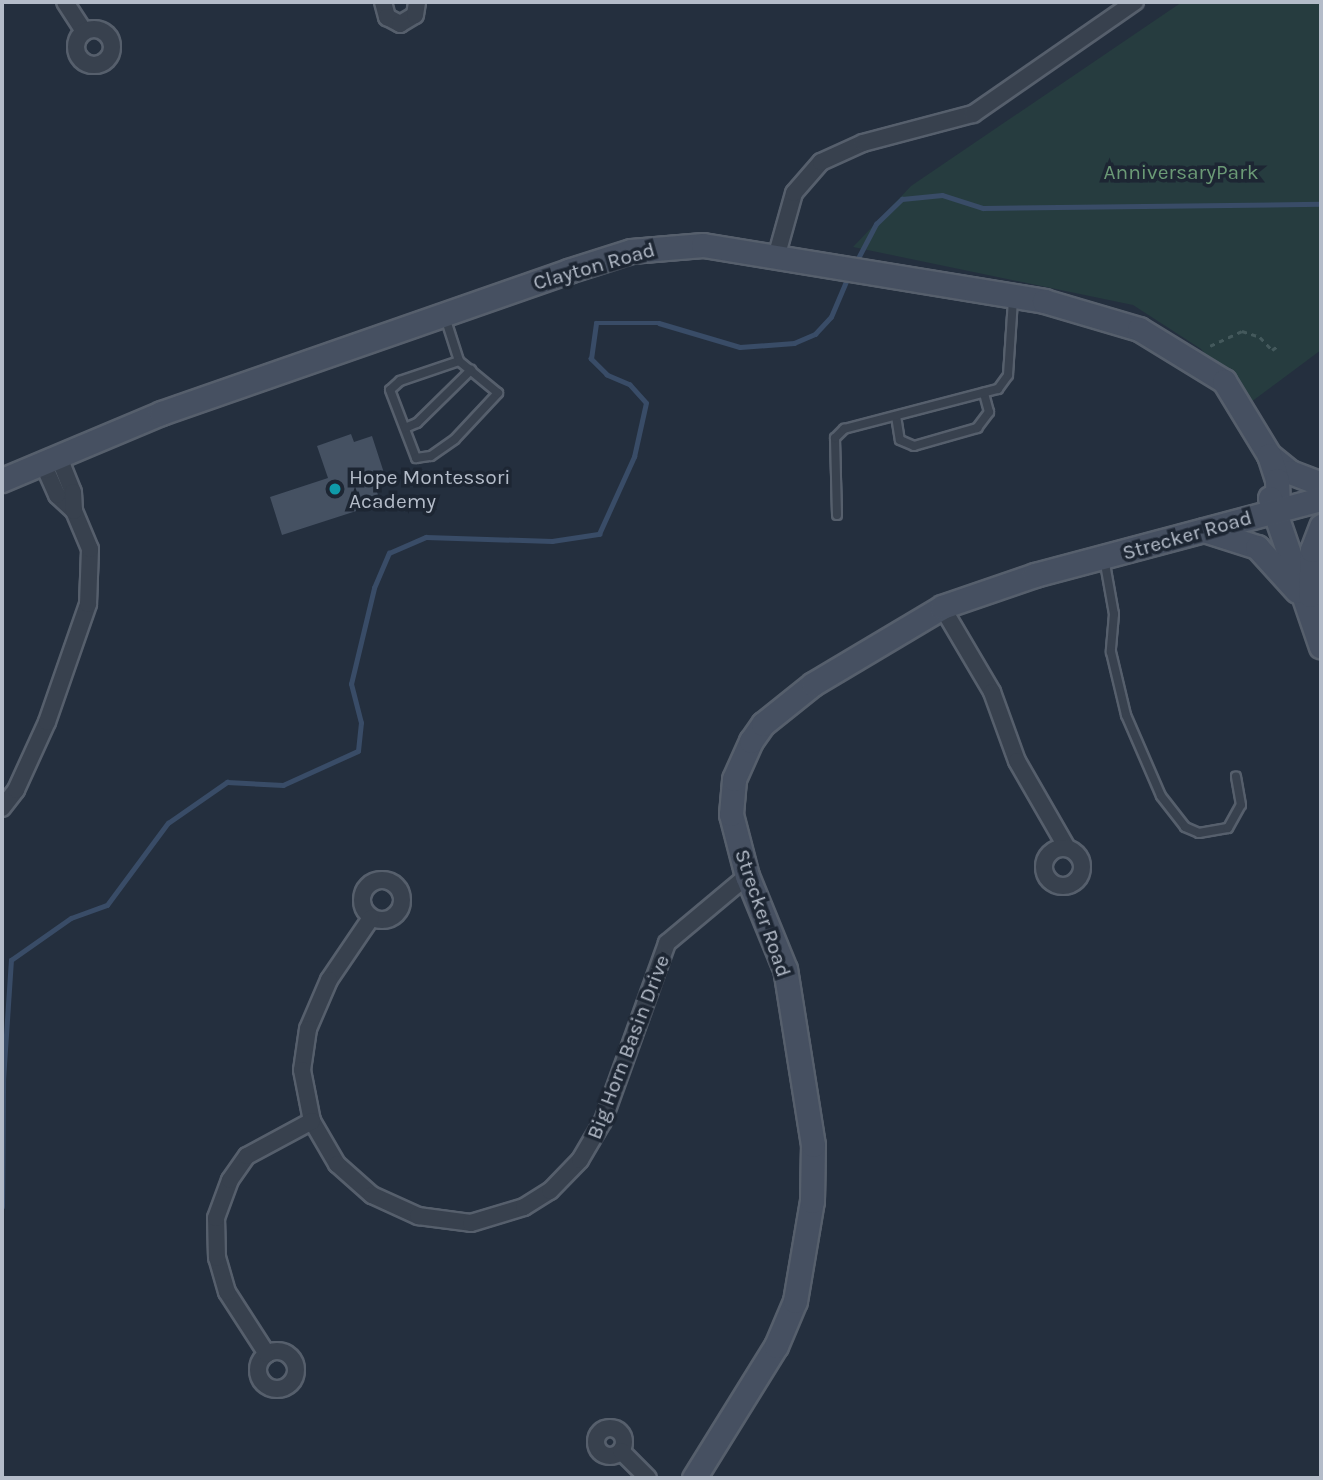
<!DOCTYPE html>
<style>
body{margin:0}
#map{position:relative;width:1323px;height:1480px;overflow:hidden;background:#242f3e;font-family:Karla,sans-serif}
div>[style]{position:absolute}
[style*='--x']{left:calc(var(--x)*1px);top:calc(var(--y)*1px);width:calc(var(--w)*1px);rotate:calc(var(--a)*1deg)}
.green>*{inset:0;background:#263c3f}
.stream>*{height:4.5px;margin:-2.25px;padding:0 2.25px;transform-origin:2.25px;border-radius:2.25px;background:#394c67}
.building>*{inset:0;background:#455162}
.path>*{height:2.5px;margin-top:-1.25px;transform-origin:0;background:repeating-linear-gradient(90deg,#44595c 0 5px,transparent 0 10px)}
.roads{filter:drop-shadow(2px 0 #565f6c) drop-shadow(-2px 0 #565f6c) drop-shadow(0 2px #565f6c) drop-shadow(0 -2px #565f6c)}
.lane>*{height:8px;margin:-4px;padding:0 4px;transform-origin:4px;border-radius:4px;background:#38414e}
.street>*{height:16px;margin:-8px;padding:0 8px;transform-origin:8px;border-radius:8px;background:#38414e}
.street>.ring{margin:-8px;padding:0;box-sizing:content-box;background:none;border:16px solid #38414e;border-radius:50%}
.secondary>*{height:23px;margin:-11.5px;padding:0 11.5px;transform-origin:11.5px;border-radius:11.5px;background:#465061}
.dots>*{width:19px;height:19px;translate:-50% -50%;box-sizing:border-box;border:4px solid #1d2633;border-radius:50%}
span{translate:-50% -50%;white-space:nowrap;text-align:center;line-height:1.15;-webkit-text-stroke:7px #1d2633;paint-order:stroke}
.park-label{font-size:21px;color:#6b9a76}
.street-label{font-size:21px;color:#b4bcc9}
.poi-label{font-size:21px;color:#b4bcc9}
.left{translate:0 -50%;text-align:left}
.frame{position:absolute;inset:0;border:4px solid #b4bcc9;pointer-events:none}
</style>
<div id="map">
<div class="green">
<div style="clip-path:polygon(1182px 2px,1321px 2px,1321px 350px,1247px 405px,1201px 349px,1133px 305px,853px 247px,911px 186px)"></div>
</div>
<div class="stream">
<div style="--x:855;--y:264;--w:45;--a:-62.3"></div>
<div style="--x:876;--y:224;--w:36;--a:-44"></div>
<div style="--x:902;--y:199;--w:40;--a:-5.7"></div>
<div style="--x:942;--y:195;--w:43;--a:17.6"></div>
<div style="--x:983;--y:208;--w:338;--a:-0.7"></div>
<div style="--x:2;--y:1207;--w:127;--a:-89.5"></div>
<div style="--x:3;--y:1080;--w:120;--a:-86.2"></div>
<div style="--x:11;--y:960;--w:73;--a:-35"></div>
<div style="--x:71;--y:918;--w:38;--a:-20"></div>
<div style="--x:107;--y:905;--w:102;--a:-53.4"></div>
<div style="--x:168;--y:823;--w:72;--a:-34.8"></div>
<div style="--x:227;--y:782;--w:56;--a:3.1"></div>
<div style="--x:283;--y:785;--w:82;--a:-24.4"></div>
<div style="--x:358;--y:751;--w:28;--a:-84"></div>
<div style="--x:361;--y:723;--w:40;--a:-104.4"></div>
<div style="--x:351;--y:684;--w:99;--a:-76.5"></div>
<div style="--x:374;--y:588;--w:38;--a:-67"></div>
<div style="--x:389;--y:553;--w:40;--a:-23.4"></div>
<div style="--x:426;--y:537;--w:126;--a:1.8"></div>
<div style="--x:552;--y:541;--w:48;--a:-8.5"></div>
<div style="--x:599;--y:534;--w:85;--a:-65.6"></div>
<div style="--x:634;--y:457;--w:55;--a:-77.5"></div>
<div style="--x:646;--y:403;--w:24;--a:-132"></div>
<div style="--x:630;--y:385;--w:25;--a:-157"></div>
<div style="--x:607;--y:375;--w:23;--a:-135"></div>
<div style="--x:591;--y:359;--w:36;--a:-82"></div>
<div style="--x:596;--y:323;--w:63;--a:0"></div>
<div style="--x:659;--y:323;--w:84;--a:16.5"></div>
<div style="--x:740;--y:347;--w:54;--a:-4.2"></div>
<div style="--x:794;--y:343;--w:23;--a:-23"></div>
<div style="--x:815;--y:334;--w:23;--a:-47"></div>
<div style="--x:831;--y:317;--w:43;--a:-67"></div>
</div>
<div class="building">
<div style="clip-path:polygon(351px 434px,354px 442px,372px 436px,385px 476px,373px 481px,381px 503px,282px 535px,270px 497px,328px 478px,317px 446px)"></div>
</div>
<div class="path">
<div style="--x:1210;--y:346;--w:35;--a:-25"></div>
<div style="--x:1242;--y:331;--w:19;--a:18"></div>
<div style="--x:1260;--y:337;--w:18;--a:47"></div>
<div style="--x:1272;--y:350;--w:9;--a:-36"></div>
</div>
<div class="roads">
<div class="lane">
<div style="--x:445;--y:317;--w:46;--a:72.3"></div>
<div style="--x:459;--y:361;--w:62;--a:161.3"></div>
<div style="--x:400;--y:381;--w:13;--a:138"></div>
<div style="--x:390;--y:390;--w:73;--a:69.1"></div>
<div style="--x:416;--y:458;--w:15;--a:-8"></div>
<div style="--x:431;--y:456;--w:29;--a:-35"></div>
<div style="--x:455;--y:439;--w:63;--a:-46.9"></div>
<div style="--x:498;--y:393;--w:50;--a:-140.6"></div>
<div style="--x:896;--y:416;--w:24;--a:81"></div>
<div style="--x:900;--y:440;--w:15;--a:23"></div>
<div style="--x:914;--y:446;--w:66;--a:-15.9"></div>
<div style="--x:977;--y:428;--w:20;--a:-53"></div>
<div style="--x:989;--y:412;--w:20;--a:-105"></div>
<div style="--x:405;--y:428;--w:13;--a:-23"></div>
<div style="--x:417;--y:423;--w:76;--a:-44.5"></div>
<div style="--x:837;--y:515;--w:77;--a:-91.5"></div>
<div style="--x:835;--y:438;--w:13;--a:-45"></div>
<div style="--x:844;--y:429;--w:159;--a:-14.6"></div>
<div style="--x:998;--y:389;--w:17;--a:-54"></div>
<div style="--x:1008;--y:375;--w:76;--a:-86.2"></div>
<div style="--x:1104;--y:558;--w:57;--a:79.9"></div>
<div style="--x:1114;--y:614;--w:38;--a:95"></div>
<div style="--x:1111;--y:652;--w:65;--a:76.6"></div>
<div style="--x:1126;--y:715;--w:88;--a:66.6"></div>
<div style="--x:1161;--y:796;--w:39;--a:52"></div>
<div style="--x:1185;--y:827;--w:15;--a:23"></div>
<div style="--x:1199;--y:833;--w:29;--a:-10"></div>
<div style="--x:1228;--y:828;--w:26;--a:-61"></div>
<div style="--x:1241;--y:805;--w:29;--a:-100"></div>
</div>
<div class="street">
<div style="--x:65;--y:2;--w:35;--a:57"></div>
<div style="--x:383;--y:2;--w:16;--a:75"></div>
<div style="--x:387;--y:17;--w:15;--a:28"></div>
<div style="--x:400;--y:24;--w:17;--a:-31"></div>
<div style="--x:415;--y:15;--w:13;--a:-81"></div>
<div class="ring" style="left:76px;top:29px;width:20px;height:20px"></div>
<div style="--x:777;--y:254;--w:63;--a:-74.4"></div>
<div style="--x:794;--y:193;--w:41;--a:-48.9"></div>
<div style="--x:821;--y:162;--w:46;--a:-24.3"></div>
<div style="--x:863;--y:143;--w:114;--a:-14.8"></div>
<div style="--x:973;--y:114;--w:197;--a:-34.7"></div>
<div style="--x:942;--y:607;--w:99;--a:59.5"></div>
<div style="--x:992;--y:692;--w:73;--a:70.1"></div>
<div style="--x:1017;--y:761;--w:100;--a:60.1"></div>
<div style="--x:2;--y:808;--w:23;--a:-52"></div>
<div style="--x:16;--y:790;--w:75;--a:-65.5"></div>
<div style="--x:47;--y:722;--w:125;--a:-70.8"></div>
<div style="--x:88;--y:604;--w:55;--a:-87.9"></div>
<div style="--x:90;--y:549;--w:41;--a:-112.8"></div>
<div style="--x:74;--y:511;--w:23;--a:-137"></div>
<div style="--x:57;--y:495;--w:27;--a:-114"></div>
<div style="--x:46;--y:470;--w:12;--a:-66"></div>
<div style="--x:51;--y:459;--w:13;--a:29"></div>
<div style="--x:62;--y:465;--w:29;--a:68"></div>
<div style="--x:73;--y:492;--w:19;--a:87"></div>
<div class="ring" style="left:1044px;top:848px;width:22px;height:22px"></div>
<div class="ring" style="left:362px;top:880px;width:24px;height:24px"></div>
<div style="--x:371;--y:918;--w:75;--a:124.1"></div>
<div style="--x:329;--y:980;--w:53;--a:113.2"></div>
<div style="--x:308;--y:1029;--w:41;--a:98.3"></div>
<div style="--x:302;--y:1070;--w:52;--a:78.9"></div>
<div style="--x:312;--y:1121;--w:50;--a:59.8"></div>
<div style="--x:337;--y:1164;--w:47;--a:41.5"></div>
<div style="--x:372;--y:1195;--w:51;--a:24.5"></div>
<div style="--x:418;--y:1216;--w:53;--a:7.5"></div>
<div style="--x:471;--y:1223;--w:55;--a:-16.8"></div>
<div style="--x:524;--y:1207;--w:31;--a:-32"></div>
<div style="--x:550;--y:1191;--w:43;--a:-45.9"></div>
<div style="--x:580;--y:1160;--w:45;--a:-59.5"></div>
<div style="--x:603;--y:1121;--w:189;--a:-70.2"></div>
<div style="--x:667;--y:943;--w:104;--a:-39.9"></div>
<div class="ring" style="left:258px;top:1351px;width:22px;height:22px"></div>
<div style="--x:267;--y:1354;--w:74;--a:-122.8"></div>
<div style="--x:227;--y:1292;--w:35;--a:-106"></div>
<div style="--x:217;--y:1258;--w:40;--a:-91.4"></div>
<div style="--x:216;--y:1218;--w:40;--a:-69.8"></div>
<div style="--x:230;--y:1180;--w:29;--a:-55"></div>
<div style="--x:247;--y:1156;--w:74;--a:-28.3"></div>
<div class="ring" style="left:596px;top:1428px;width:12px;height:12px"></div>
<div style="--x:621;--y:1451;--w:38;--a:45"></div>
</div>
<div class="secondary">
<div style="--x:1269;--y:455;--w:27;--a:39"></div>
<div style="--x:1290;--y:472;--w:33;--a:21"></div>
<div style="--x:2;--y:480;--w:173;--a:-22.8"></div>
<div style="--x:161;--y:413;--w:431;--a:-19.2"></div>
<div style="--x:568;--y:271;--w:66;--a:-17.6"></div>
<div style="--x:631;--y:251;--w:72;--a:-4.8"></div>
<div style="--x:703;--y:245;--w:346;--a:9.3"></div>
<div style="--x:1044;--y:301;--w:99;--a:16.4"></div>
<div style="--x:1139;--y:329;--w:100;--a:31.5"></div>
<div style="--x:1224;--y:381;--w:87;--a:58.7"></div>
<div style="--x:1269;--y:455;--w:26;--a:72"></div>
<div style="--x:1277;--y:480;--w:30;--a:88"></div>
<div style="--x:1270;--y:498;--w:157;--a:71.1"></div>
<div style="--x:1204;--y:530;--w:56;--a:17.8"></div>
<div style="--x:1257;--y:547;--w:59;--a:47.7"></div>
<div style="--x:1310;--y:595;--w:45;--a:-87.5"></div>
<div style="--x:1312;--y:550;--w:26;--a:-69"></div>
<div style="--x:694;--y:1478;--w:155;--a:-58.2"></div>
<div style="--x:776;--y:1346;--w:49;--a:-67.1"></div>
<div style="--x:795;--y:1301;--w:101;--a:-80.4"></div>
<div style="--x:812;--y:1201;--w:56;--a:-89"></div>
<div style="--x:813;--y:1145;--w:178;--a:-99"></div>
<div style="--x:785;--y:969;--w:100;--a:-112.2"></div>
<div style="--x:747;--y:876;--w:64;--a:-104.5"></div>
<div style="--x:731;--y:814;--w:35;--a:-85"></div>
<div style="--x:734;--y:779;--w:42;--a:-65.9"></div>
<div style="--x:751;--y:741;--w:21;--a:-55"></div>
<div style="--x:763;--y:724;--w:64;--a:-38.7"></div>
<div style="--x:813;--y:684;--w:150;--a:-30.8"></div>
<div style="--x:942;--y:607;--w:98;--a:-19"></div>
<div style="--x:1035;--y:575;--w:296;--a:-14.9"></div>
</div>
</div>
<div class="dots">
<div style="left:335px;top:489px;background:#0f9aa8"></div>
</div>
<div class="park-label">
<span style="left:1181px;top:172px">AnniversaryPark</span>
</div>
<div class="street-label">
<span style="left:594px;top:266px;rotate:-16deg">Clayton Road</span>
<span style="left:1187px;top:535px;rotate:-16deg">Strecker Road</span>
<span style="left:763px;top:913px;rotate:71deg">Strecker Road</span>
<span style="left:628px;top:1047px;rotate:-69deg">Big Horn Basin Drive</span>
</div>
<div class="poi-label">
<span class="left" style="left:349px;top:489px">Hope Montessori<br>Academy</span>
</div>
<div class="frame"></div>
</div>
